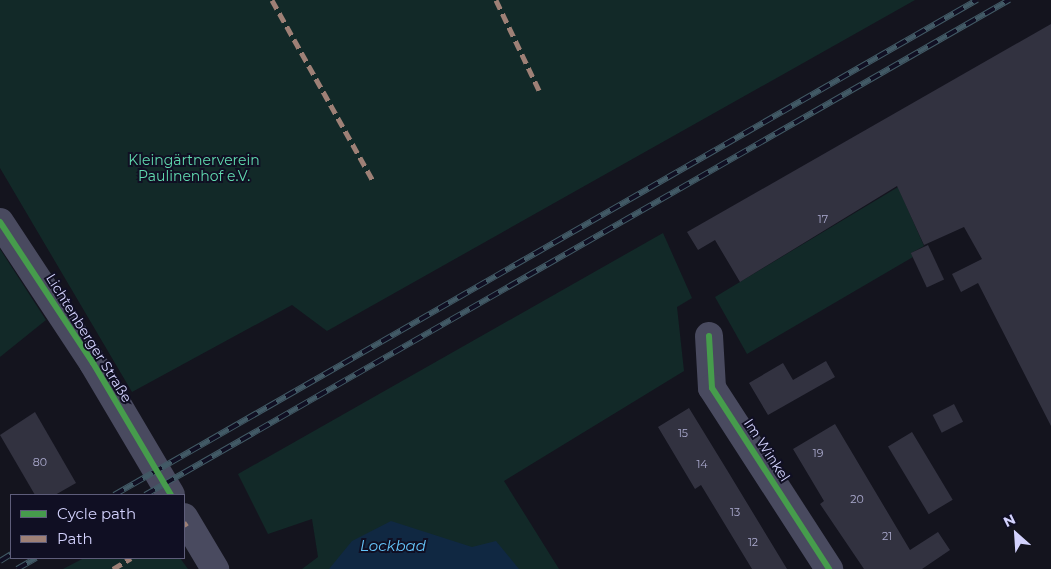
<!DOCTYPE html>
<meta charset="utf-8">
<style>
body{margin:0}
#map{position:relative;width:1051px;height:569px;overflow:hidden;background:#14141e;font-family:Montserrat,sans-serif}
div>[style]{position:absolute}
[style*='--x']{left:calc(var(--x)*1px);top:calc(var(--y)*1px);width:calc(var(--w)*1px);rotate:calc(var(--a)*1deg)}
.green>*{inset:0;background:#122928}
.water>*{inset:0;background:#102842}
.building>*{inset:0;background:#323240;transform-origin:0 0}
.minor>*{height:28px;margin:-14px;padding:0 14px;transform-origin:14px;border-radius:14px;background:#494a5f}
.rail>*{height:5.5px;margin-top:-2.75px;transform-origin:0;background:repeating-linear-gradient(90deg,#100f23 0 11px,#425a66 0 22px);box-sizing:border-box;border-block:1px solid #425a66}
.quiet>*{height:5px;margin-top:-2.5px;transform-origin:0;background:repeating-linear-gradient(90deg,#9e8076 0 10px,transparent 0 15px)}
.cycleway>*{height:6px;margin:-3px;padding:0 3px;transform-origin:3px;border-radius:3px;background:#469c4c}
span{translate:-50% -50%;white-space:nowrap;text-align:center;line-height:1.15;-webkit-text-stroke:4px #100f23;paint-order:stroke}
.number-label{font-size:11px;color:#abaace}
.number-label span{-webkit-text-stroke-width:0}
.park-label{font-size:14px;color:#61daaf}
.street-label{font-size:14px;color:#d3d2fd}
.water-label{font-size:15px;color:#65c4f9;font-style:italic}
.legend{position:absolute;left:10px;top:494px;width:175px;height:65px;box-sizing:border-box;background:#100f23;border:1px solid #5e5d7a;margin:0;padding:6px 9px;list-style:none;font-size:15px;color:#d3d2fd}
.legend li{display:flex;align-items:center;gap:10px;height:25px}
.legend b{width:25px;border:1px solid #5e5d7a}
.north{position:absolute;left:991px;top:509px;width:50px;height:50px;-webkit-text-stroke:4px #100f23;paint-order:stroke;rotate:334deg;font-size:14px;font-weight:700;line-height:20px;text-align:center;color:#d3d2fd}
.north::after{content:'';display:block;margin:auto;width:18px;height:22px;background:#d3d2fd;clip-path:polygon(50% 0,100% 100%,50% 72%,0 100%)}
</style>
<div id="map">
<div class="green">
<div style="clip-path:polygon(0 0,915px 0,327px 331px,292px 305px,132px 392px,0 168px)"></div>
<div style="clip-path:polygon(898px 187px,924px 246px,911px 253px,913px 257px,747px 354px,715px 297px)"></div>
<div style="clip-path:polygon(663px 233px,692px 298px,677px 307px,684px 371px,504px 481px,559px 569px,302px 569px,318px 557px,312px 519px,268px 534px,238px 474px)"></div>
<div style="clip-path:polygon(0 249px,46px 320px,0 357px)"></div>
<div style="clip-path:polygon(84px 558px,180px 558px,188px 569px,63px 569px)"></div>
</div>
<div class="water">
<div style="clip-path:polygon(391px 521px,472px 547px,496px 541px,519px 569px,329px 569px,352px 541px)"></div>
</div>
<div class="building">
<div style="clip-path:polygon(1051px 24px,1051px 426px,978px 283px,961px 292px,952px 274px,982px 259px,964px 227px,924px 245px,897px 186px,740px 282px,715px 240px,698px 250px,687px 232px)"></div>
<div style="left:928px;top:245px;width:38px;height:19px;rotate:65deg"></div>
<div style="clip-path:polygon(826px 361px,835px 377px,768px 415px,749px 383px,783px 363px,793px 380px)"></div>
<div style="left:954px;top:404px;width:20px;height:24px;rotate:63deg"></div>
<div style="clip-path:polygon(689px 408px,727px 470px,787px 569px,752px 569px,701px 485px,695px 489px,658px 427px)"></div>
<div style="clip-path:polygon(35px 412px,76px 483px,55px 495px,35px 495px,0 435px)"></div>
<div style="clip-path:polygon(835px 424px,910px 550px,938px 532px,950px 550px,922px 569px,864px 569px,820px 504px,824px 501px,793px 449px)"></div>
<div style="left:912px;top:432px;width:79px;height:28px;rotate:59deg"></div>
</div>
<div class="minor">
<div style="--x:0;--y:222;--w:169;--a:56.6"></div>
<div style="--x:93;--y:363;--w:153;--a:59.4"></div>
<div style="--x:709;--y:336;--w:52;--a:86.7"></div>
<div style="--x:712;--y:388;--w:216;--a:57.1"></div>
<div style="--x:184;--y:517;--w:61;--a:59.2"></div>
</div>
<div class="rail">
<div style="--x:114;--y:495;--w:995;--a:-29.84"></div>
<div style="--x:145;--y:495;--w:996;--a:-29.81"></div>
<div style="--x:0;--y:561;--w:13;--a:-32"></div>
<div style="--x:17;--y:569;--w:22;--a:-30"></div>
</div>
<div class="quiet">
<div style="--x:272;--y:0;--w:207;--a:60.8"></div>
<div style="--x:496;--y:0;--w:100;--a:64.5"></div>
<div style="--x:184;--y:525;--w:4;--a:-34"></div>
<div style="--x:113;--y:569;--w:21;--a:-31"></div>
</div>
<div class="cycleway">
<div style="--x:0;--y:222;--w:169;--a:56.6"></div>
<div style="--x:93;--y:363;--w:153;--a:59.4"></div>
<div style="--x:709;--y:336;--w:52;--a:86.7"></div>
<div style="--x:712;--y:388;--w:216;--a:57.1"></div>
</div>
<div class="number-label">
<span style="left:823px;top:219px">17</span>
<span style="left:683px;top:433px">15</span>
<span style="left:818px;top:453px">19</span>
<span style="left:40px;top:462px">80</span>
<span style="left:702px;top:464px">14</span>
<span style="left:857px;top:499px">20</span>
<span style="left:735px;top:512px">13</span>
<span style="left:887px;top:536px">21</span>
<span style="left:753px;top:542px">12</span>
</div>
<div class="park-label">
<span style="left:194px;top:168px">Kleingärtnerverein<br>Paulinenhof e.V.</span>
</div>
<div class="street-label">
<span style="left:89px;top:338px;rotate:58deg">Lichtenberger Straße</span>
<span style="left:767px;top:450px;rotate:57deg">Im Winkel</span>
</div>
<div class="water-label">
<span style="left:393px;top:546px">Lockbad</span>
</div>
<ul class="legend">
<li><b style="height:6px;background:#469c4c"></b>Cycle path</li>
<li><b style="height:6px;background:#9e8076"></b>Path</li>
</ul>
<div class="north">N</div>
</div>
